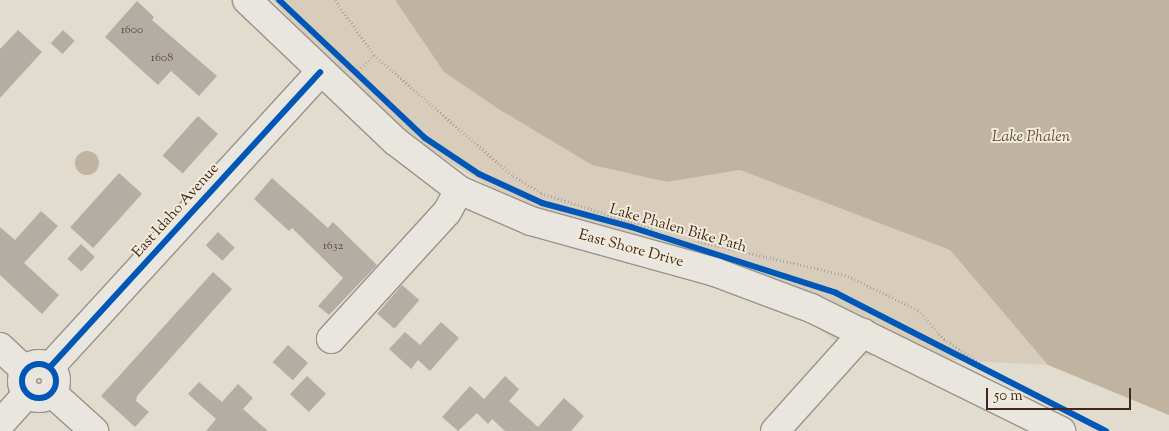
<!DOCTYPE html>
<style>
body{margin:0}
#map{position:relative;width:1169px;height:431px;overflow:hidden;background:#e2dccf;font-family:"Sorts Mill Goudy",serif}
div>[style]{position:absolute}
[style*='--x']{left:calc(var(--x)*1px);top:calc(var(--y)*1px);width:calc(var(--w)*1px);rotate:calc(var(--a)*1deg)}
.green>*{inset:0;background:#d7cdba}
.water>*{inset:0;background:#c0b39f}
.round{border-radius:50%}
.building>*{inset:0;background:#b3ada4;transform-origin:0 0}
.path>*{height:3px;margin-top:-1.5px;transform-origin:0;background:repeating-linear-gradient(90deg,#aba69f 0 1px,transparent 0 3.5px)}
.roads{filter:drop-shadow(1px 0 #9a938a) drop-shadow(-1px 0 #9a938a) drop-shadow(0 1px #9a938a) drop-shadow(0 -1px #9a938a)}
.minor>*{height:28px;margin:-14px;padding:0 14px;transform-origin:14px;border-radius:14px;background:#e9e6df}
.minor>.ring{margin:-14px;padding:0;box-sizing:content-box;background:none;border:28px solid #e9e6df;border-radius:50%}
.cycleway>*{height:6px;margin:-3px;padding:0 3px;transform-origin:3px;border-radius:3px;background:#0057b8}
.cycleway>.ring{margin:-3px;padding:0;box-sizing:content-box;background:none;border:6px solid #0057b8;border-radius:50%}
span{translate:-50% -50%;white-space:nowrap;text-align:center;line-height:1.15;-webkit-text-stroke:4px #f1ebdb;paint-order:stroke}
.number-label{font-size:12px;color:#5f483a}
.number-label span{-webkit-text-stroke-width:0}
.street-label{font-size:15px;color:#432617}
.water-label{font-size:16px;color:#644b3a;font-style:italic}
.scale{position:absolute;left:986px;top:388px;width:145px;height:22px;box-sizing:border-box;border:2px solid #432617;border-top:0;padding-left:6px;font-size:15px;line-height:18px;white-space:nowrap;color:#432617;-webkit-text-stroke:4px #f1ebdb;paint-order:stroke}
</style>
<div id="map">
<div class="green">
<div style="clip-path:polygon(273px 0,395px 0,444px 72px,500px 110px,592px 165px,667px 182px,740px 170px,950px 250px,1048px 365px,856px 355px,725px 263px,527px 209px,377px 118px)"></div>
</div>
<div class="water">
<div style="clip-path:polygon(395px 0,1169px 0,1169px 415px,1048px 365px,950px 250px,740px 170px,667px 182px,592px 165px,500px 110px,444px 72px)"></div>
<div class="round" style="left:75px;top:151px;width:24px;height:24px"></div>
</div>
<div class="building">
<div style="clip-path:polygon(137px 1px,154px 17px,152px 20px,217px 76px,199px 96px,171px 71px,158px 85px,105px 37px)"></div>
<div style="clip-path:polygon(18px 30px,42px 52px,0 98px,0 49px)"></div>
<div style="left:63px;top:30px;width:16px;height:18px;rotate:43deg"></div>
<div style="left:198px;top:116px;width:27px;height:53px;rotate:42deg"></div>
<div style="left:119px;top:173px;width:31px;height:73px;rotate:42deg"></div>
<div style="clip-path:polygon(272px 178px,328px 228px,333px 222px,377px 265px,329px 315px,318px 306px,343px 278px,292px 228px,289px 231px,254px 199px)"></div>
<div style="clip-path:polygon(41px 211px,58px 226px,24px 263px,59px 295px,42px 314px,0 275px,0 227px,15px 240px)"></div>
<div style="left:218px;top:232px;width:23px;height:18px;rotate:43deg"></div>
<div style="left:81px;top:244px;width:19px;height:20px;rotate:43deg"></div>
<div style="clip-path:polygon(213px 272px,232px 289px,137px 396px,136px 401px,149px 412px,135px 427px,101px 396px)"></div>
<div style="left:402px;top:285px;width:23px;height:38px;rotate:41deg"></div>
<div style="clip-path:polygon(441px 322px,459px 338px,430px 371px,418px 360px,411px 369px,389px 349px,405px 332px,420px 345px)"></div>
<div style="left:288px;top:345px;width:27px;height:23px;rotate:42deg"></div>
<div style="left:307px;top:376px;width:26px;height:25px;rotate:43deg"></div>
<div style="clip-path:polygon(505px 376px,519px 389px,509px 401px,538px 427px,564px 398px,584px 416px,571px 431px,505px 431px,492px 419px,488px 424px,477px 413px,458px 431px,442px 417px,470px 386px,484px 399px)"></div>
<div style="clip-path:polygon(199px 382px,222px 402px,238px 384px,253px 398px,243px 409px,268px 431px,206px 431px,216px 419px,188px 394px)"></div>
</div>
<div class="path">
<div style="--x:335;--y:0;--w:67;--a:54.7"></div>
<div style="--x:374;--y:55;--w:184;--a:41"></div>
<div style="--x:513;--y:176;--w:33;--a:31"></div>
<div style="--x:541;--y:193;--w:118;--a:17.8"></div>
<div style="--x:356;--y:73;--w:25;--a:-45"></div>
<div style="--x:698;--y:241;--w:154;--a:13.1"></div>
<div style="--x:848;--y:276;--w:78;--a:25.9"></div>
<div style="--x:918;--y:310;--w:39;--a:48"></div>
<div style="--x:944;--y:339;--w:45;--a:34"></div>
<div style="--x:1080;--y:416;--w:34;--a:27"></div>
</div>
<div class="roads">
<div class="minor">
<div style="--x:247;--y:0;--w:204;--a:43.6"></div>
<div style="--x:395;--y:141;--w:81;--a:37.4"></div>
<div style="--x:459;--y:190;--w:78;--a:23.3"></div>
<div style="--x:531;--y:221;--w:191;--a:15.5"></div>
<div style="--x:715;--y:272;--w:103;--a:20.6"></div>
<div style="--x:811;--y:308;--w:279;--a:26.2"></div>
<div style="--x:331;--y:339;--w:172;--a:-47.6"></div>
<div style="--x:447;--y:212;--w:25;--a:-61"></div>
<div style="--x:0;--y:347;--w:34;--a:43"></div>
<div class="ring" style="left:22px;top:364px;width:6px;height:6px"></div>
<div style="--x:50;--y:367;--w:400;--a:-47.5"></div>
<div style="--x:52;--y:393;--w:57;--a:42.1"></div>
<div style="--x:0;--y:424;--w:40;--a:-48"></div>
<div style="--x:775;--y:431;--w:132;--a:-48.1"></div>
</div>
</div>
<div class="cycleway">
<div style="--x:279;--y:0;--w:201;--a:43.4"></div>
<div style="--x:425;--y:138;--w:65;--a:33.7"></div>
<div style="--x:479;--y:174;--w:69;--a:24.7"></div>
<div style="--x:542;--y:203;--w:92;--a:15.1"></div>
<div style="--x:631;--y:227;--w:215;--a:17.8"></div>
<div style="--x:836;--y:293;--w:303;--a:27.1"></div>
<div class="ring" style="left:22px;top:364px;width:28px;height:28px"></div>
<div style="--x:50;--y:367;--w:400;--a:-47.5"></div>
</div>
<div class="number-label">
<span style="left:132px;top:31px">1600</span>
<span style="left:162px;top:59px">1608</span>
<span style="left:333px;top:247px">1632</span>
</div>
<div class="street-label">
<span style="left:176px;top:211px;rotate:-48deg">East Idaho Avenue</span>
<span style="left:678px;top:229px;rotate:16deg">Lake Phalen Bike Path</span>
<span style="left:631px;top:249px;rotate:15deg">East Shore Drive</span>
</div>
<div class="water-label">
<span style="left:1031px;top:138px">Lake Phalen</span>
</div>
<div class="scale">50 m</div>
</div>
